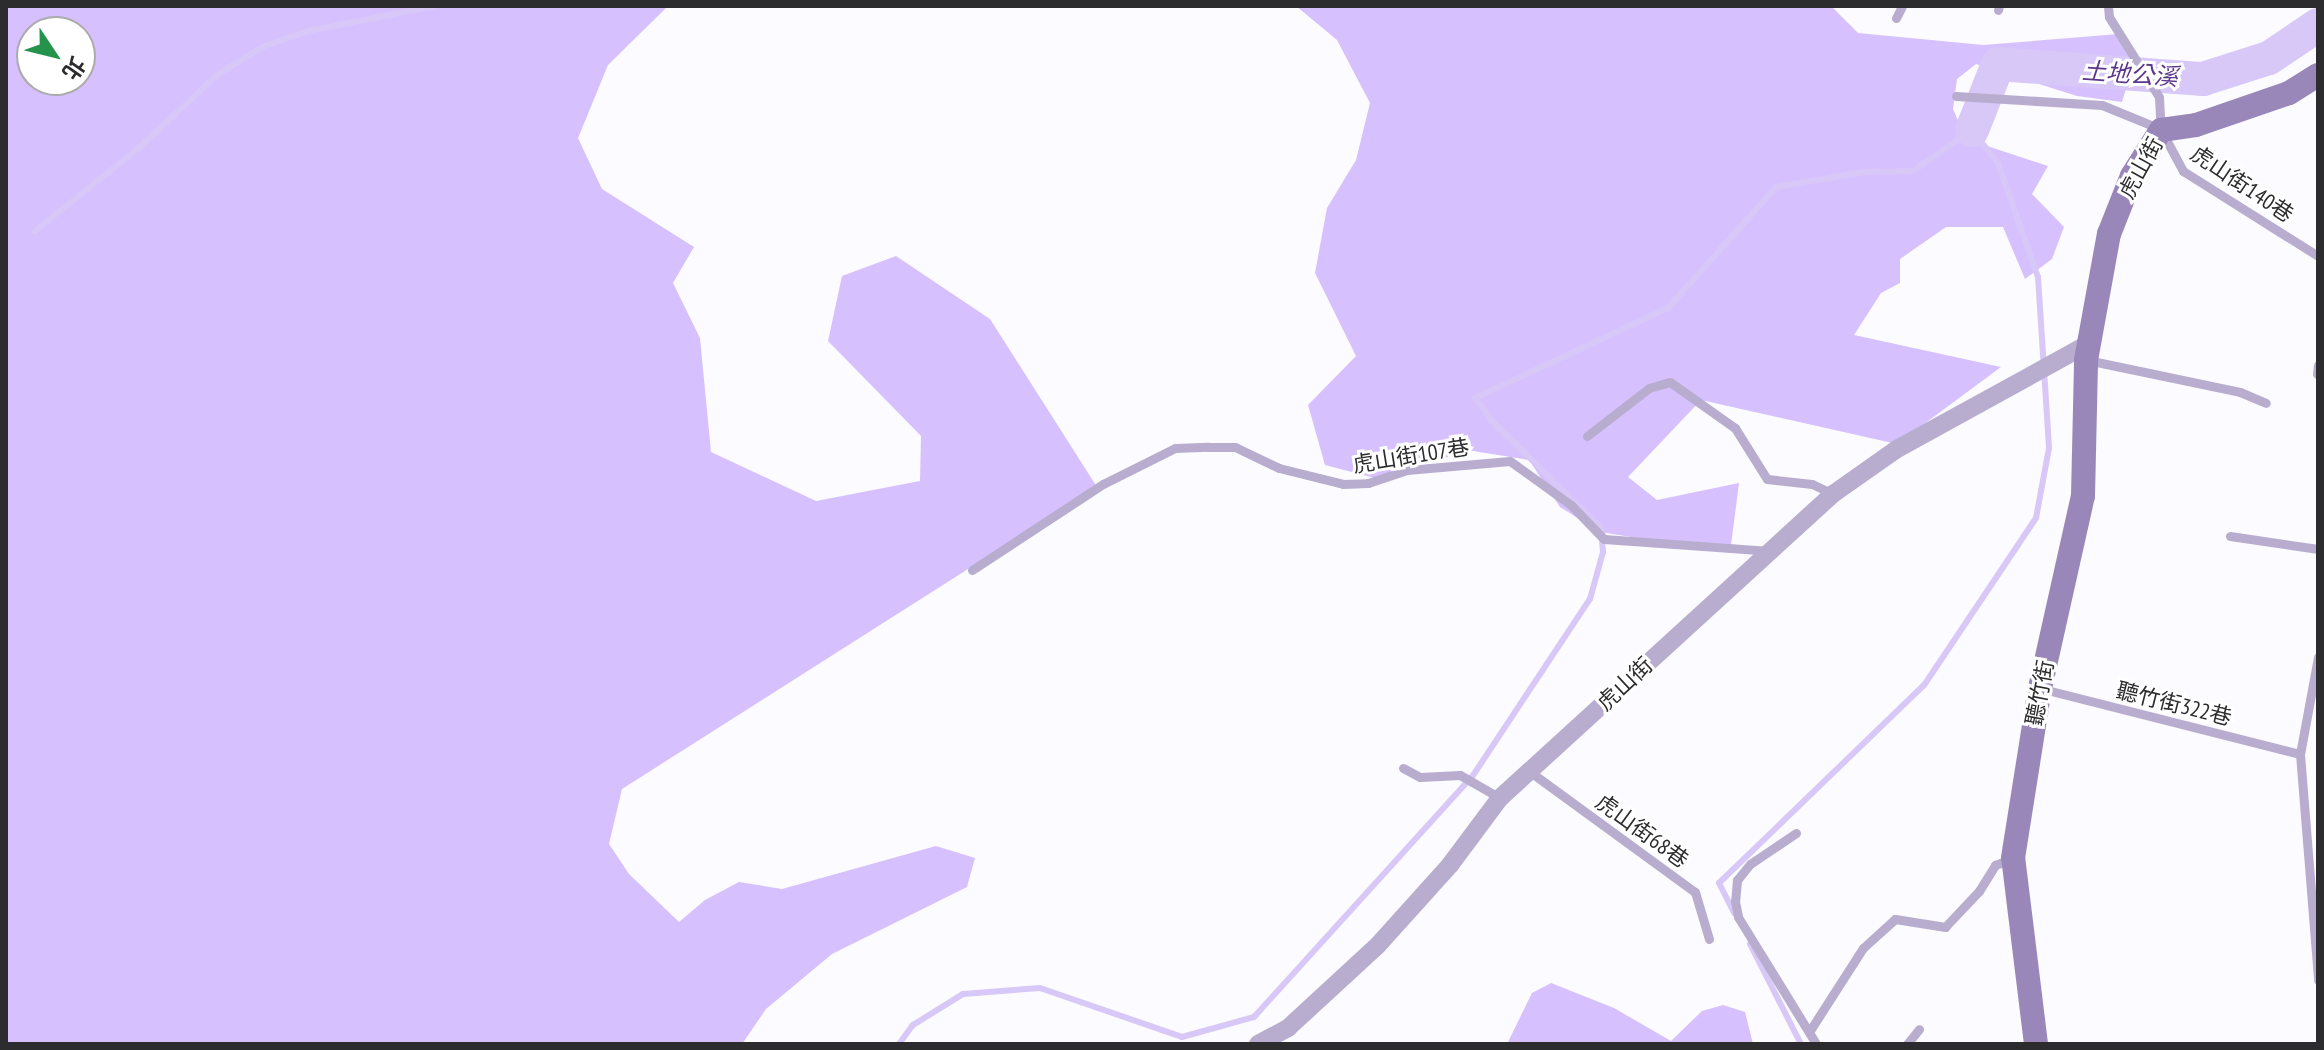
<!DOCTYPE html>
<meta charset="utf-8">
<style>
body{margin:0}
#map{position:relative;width:2324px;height:1050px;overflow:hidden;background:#fcfbff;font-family:"PT Sans Narrow","Noto Sans TC",sans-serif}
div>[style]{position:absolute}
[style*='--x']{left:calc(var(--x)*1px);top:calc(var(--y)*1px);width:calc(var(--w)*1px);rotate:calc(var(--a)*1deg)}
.forest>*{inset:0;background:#d6c0fe}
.stream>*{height:6px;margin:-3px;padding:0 3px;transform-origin:3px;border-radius:3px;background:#d8c8f7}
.river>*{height:34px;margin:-17px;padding:0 17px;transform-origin:17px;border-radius:17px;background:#d8c8f7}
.lane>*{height:9px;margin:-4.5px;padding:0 4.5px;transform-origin:4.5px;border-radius:4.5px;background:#b8adcf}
.street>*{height:18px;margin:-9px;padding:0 9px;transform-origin:9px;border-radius:9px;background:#b8adcf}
.secondary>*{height:24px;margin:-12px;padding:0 12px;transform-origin:12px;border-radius:12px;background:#9887b8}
span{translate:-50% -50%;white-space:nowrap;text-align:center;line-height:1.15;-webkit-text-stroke:6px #fff;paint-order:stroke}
.street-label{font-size:22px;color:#2c2c2e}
.water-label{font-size:24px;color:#5c378e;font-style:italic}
.frame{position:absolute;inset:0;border:8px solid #2c2c2e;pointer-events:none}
.north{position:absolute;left:16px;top:16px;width:80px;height:80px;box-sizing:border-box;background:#fff;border:2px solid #ababab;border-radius:50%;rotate:125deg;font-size:22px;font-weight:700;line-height:32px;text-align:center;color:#2c2c2e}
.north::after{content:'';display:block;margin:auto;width:28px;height:36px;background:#25934b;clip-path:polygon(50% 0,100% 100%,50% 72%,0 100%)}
</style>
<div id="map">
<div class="forest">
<div style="clip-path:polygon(evenodd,6px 6px,668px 6px,608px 65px,578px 138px,602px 189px,694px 247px,673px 283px,700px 338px,711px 452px,816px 501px,920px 481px,921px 436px,828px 341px,842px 276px,896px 256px,990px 319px,1097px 487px,622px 789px,609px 844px,629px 874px,679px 922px,705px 900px,739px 882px,782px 889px,936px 846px,975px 858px,967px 887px,832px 954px,766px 1009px,742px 1044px,6px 1044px,6px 6px,32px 32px,80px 32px,80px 80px,32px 80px,32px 32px)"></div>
<div style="clip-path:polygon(1296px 6px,1831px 6px,1858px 33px,1983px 45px,2119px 34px,2136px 55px,2122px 102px,2077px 96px,1976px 64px,1957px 79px,1953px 109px,1966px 139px,2048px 166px,2032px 194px,2064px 227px,2052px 259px,2025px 279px,2003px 227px,1946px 227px,1900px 259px,1900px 283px,1881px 293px,1854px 335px,2001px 367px,1897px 444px,1701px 400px,1628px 477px,1657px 500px,1739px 483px,1730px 553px,1600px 532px,1560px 507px,1529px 460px,1467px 450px,1382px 480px,1325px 465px,1308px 405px,1356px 356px,1315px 273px,1327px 208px,1356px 160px,1370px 103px,1337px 40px)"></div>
<div style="clip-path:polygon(1551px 983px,1614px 1008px,1671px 1041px,1702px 1011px,1723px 1005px,1745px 1012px,1753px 1044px,1507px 1044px,1532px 993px)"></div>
</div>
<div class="stream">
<div style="--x:35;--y:231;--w:136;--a:-38.7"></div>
<div style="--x:141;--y:146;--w:104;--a:-43.1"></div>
<div style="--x:217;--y:75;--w:53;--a:-31.9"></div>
<div style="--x:262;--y:47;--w:49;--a:-19.2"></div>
<div style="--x:308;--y:31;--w:129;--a:-11.1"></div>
<div style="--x:1750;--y:944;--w:112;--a:63"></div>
<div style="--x:899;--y:1044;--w:24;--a:-54"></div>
<div style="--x:913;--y:1025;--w:59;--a:-31.8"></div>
<div style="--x:963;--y:994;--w:77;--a:-4.5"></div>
<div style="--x:1040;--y:988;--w:150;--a:19"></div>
<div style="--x:1182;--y:1037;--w:75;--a:-15.5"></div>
<div style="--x:1254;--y:1017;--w:324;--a:-47.8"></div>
<div style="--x:1472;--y:777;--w:214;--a:-56.5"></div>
<div style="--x:1590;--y:599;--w:49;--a:-74.5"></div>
<div style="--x:1603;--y:552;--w:24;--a:-95"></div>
<div style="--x:1601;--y:528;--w:153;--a:-135.5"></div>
<div style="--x:1492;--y:421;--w:29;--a:-126"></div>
<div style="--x:1475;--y:398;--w:213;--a:-25"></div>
<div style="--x:1668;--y:308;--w:162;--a:-48.2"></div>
<div style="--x:1776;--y:187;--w:90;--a:-9.6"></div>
<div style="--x:1865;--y:172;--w:48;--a:-1.2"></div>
<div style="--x:1913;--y:171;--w:72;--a:-34.8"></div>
<div style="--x:1972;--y:130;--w:42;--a:51.8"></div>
<div style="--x:1998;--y:163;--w:121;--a:70.7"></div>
<div style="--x:2038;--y:277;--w:171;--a:86.3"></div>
<div style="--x:2049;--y:448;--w:71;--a:100.5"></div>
<div style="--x:2036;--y:518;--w:201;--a:123.8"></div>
<div style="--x:1924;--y:685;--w:285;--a:136"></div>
<div style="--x:1719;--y:883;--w:34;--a:63"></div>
</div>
<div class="river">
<div style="--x:1972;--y:130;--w:71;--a:-68.5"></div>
<div style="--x:1998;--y:64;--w:206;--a:4.2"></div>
<div style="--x:2203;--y:79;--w:69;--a:-17.7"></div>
<div style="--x:2269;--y:58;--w:59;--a:-34"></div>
</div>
<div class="lane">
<div style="--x:2108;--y:6;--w:11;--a:85"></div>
<div style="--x:2109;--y:17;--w:94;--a:58"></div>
<div style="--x:2159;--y:97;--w:33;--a:87"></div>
<div style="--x:2161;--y:130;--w:47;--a:61.8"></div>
<div style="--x:2183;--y:171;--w:160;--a:32.2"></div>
<div style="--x:1998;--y:10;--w:4;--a:-76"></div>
<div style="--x:1896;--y:18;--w:13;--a:-63"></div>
<div style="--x:1956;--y:96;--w:146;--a:3.5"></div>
<div style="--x:2102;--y:105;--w:61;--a:22.3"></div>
<div style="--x:2087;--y:360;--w:156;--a:11.8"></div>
<div style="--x:2240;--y:392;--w:28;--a:23"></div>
<div style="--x:2317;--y:374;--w:9;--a:-84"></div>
<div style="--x:1587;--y:436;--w:78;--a:-37.7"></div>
<div style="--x:1649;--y:388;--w:22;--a:-16"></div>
<div style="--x:1670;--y:382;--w:80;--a:35.3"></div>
<div style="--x:1735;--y:428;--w:60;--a:57.9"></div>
<div style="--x:1767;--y:479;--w:45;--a:6.3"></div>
<div style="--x:1812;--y:484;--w:23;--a:25"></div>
<div style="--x:2230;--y:536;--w:89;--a:8.4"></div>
<div style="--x:972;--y:570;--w:157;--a:-33.3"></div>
<div style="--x:1103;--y:484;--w:80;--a:-26.6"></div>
<div style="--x:1175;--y:448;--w:33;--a:-2"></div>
<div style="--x:1208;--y:447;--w:27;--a:0"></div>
<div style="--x:1235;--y:447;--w:49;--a:25.5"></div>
<div style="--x:1279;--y:468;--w:66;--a:14"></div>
<div style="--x:1343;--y:484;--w:25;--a:-2"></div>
<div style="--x:1368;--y:483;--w:41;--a:-18.4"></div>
<div style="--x:1407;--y:470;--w:103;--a:-5"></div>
<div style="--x:1510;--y:461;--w:75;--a:35.8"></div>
<div style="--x:1571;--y:505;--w:47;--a:45.9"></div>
<div style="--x:1604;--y:539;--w:166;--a:4.1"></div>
<div style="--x:2318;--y:657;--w:99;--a:100.5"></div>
<div style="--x:2300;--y:754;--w:227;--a:85.4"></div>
<div style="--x:2043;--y:689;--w:265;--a:14.2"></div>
<div style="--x:1403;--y:768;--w:19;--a:28"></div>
<div style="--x:1420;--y:777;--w:40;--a:-2.9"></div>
<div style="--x:1460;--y:775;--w:46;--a:29.9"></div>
<div style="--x:1529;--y:771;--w:205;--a:36.1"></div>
<div style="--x:1695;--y:892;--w:49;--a:73.4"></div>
<div style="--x:1796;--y:833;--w:55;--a:146"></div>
<div style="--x:1750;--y:864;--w:21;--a:129"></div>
<div style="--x:1737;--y:880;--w:21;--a:95"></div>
<div style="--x:1735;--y:901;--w:16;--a:79"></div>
<div style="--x:1738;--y:917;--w:149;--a:58.4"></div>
<div style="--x:1809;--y:1032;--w:100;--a:-57.3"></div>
<div style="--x:1863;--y:948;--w:43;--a:-42.2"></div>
<div style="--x:1895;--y:919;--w:51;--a:9.1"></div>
<div style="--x:1945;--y:927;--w:50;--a:-46.6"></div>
<div style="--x:1979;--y:891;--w:31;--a:-58"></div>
<div style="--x:1995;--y:865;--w:19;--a:-21"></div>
<div style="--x:1907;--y:1044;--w:19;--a:-51"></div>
</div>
<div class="street">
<div style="--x:1258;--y:1044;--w:34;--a:-28"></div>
<div style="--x:1288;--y:1028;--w:122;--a:-42.7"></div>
<div style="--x:1378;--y:945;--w:108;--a:-48"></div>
<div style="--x:1450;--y:865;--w:84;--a:-53.3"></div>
<div style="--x:1500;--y:798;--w:451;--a:-42.4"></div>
<div style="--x:1833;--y:494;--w:78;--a:-35.1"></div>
<div style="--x:1897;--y:449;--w:218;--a:-28.8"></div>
</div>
<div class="secondary">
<div style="--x:2036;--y:1044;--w:187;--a:-97"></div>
<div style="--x:2013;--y:858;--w:172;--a:-81"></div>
<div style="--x:2040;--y:688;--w:197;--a:-77.4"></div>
<div style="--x:2083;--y:496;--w:136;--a:-88.7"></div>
<div style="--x:2086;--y:360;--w:128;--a:-79.7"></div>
<div style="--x:2109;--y:234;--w:62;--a:-68.4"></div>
<div style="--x:2132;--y:176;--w:54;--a:-57.8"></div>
<div style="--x:2161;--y:130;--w:35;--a:-8"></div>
<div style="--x:2196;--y:125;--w:98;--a:-19"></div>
<div style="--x:2289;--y:93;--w:34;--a:-32"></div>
</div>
<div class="street-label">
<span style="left:2141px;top:168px;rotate:-61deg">虎山街</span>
<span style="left:2242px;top:184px;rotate:34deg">虎山街140巷</span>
<span style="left:1411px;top:456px;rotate:-9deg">虎山街107巷</span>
<span style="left:1625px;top:684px;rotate:-43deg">虎山街</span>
<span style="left:2040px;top:693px;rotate:-79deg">聽竹街</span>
<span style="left:2174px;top:704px;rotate:14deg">聽竹街322巷</span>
<span style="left:1642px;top:831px;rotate:36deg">虎山街68巷</span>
</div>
<div class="water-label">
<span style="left:2130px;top:74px;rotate:4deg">土地公溪</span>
</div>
<div class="frame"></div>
<div class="north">北</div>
</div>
